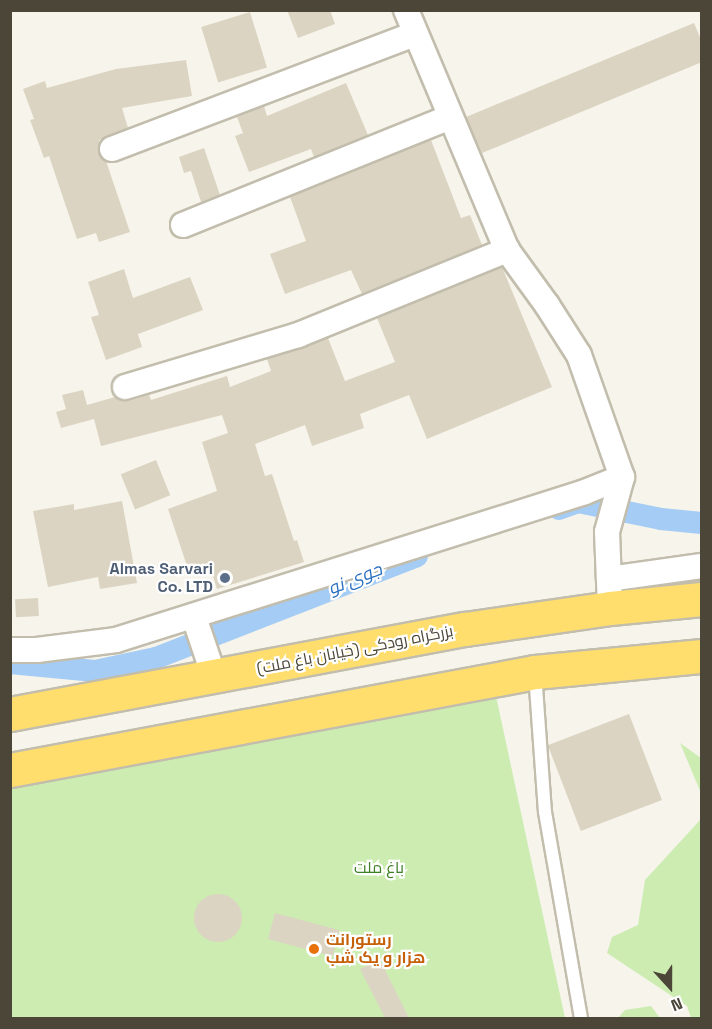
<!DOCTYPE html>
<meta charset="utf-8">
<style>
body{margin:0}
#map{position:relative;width:712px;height:1029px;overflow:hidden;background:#f6f4eb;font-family:"Space Grotesk",Cairo,sans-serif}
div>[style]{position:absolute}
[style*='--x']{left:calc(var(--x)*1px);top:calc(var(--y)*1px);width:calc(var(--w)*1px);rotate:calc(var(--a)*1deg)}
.green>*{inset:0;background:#ccecb2}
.canal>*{height:22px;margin:-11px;padding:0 11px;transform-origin:11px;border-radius:11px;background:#a5ccf5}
.building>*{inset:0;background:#dcd4c2;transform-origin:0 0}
.round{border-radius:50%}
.roads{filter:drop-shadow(2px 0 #c2bdac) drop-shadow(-2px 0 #c2bdac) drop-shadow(0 2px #c2bdac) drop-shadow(0 -2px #c2bdac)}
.lane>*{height:12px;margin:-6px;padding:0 6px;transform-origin:6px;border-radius:6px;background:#fff}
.street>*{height:24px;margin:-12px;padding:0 12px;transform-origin:12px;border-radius:12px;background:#fff}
.highway>*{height:33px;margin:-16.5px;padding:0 16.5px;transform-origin:16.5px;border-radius:16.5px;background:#ffde6d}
.dots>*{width:16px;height:16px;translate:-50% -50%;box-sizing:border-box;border:3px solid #fff;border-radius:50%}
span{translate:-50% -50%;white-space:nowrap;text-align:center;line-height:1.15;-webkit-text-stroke:4.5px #fff;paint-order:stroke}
.service-label{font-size:16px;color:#4e5e75;font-weight:700}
.right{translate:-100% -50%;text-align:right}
.street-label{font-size:16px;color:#4b4638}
.park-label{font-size:16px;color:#3f8226}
.food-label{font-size:16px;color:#c56008;font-weight:700}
.left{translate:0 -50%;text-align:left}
.water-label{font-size:18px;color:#296fbf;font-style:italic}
.frame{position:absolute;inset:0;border:12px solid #4b4638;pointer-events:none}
.north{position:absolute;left:640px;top:957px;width:60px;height:60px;-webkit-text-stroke:4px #fff;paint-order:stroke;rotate:159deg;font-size:16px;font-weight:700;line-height:24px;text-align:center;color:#4b4638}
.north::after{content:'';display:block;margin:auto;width:21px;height:27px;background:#4b4638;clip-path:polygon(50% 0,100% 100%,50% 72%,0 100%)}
</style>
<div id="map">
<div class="green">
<div style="clip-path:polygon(496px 696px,565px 1018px,11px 1018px,11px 781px)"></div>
<div style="clip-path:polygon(680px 743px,701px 758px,701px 793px)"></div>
<div style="clip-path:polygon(701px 819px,701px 1018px,691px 1018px,687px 1006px,607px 953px,612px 937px,638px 925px,645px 880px)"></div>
<div style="clip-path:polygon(651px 1006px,660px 1018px,618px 1018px,625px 1010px)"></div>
</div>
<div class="canal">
<div style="--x:559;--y:509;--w:20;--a:-20"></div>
<div style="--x:578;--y:502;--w:85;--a:11.6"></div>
<div style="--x:661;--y:519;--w:41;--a:5.6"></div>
<div style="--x:10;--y:663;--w:85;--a:5.4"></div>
<div style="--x:95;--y:671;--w:62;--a:-12"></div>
<div style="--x:156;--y:658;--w:280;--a:-21.3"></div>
</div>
<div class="building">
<div style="clip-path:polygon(287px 10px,330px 10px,335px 24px,298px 38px)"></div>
<div style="left:250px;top:12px;width:58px;height:51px;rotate:73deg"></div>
<div style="clip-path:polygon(694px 23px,702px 42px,702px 62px,482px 153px,466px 117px)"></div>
<div style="clip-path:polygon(186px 60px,192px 96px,122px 108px,128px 128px,99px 140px,99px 153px,106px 161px,130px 232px,99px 242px,96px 233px,77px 239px,49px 156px,44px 158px,30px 120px,34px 119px,23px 89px,45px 81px,47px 88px,116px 69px)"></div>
<div style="clip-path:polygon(346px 83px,368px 135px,314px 157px,311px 149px,249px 172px,235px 136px,243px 133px,237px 117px,264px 106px,267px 116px)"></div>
<div style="clip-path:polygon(431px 140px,461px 218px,470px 215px,482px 245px,362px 294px,351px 270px,285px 294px,270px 254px,306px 241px,290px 197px)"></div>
<div style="clip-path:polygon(204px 148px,220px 195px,201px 202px,191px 171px,184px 173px,179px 157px)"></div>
<div style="clip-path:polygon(502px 267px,552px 387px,427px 439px,409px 395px,360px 414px,364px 428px,312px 446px,305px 425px,255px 444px,265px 476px,272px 474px,294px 541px,297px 540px,304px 562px,217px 589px,209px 563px,188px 569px,168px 509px,217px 491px,202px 442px,228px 433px,222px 415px,101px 446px,94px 419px,61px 428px,56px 412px,66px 409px,62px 395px,83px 390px,87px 405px,115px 397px,129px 401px,149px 395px,151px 400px,227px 376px,230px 387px,271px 371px,267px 359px,328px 338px,345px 381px,395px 362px,377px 318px)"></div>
<div style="clip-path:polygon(124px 269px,133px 298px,190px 277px,203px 310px,138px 334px,142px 347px,106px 360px,91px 317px,99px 315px,88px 282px)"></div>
<div style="left:156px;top:460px;width:38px;height:38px;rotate:68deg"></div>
<div style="clip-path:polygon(122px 501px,137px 583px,100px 589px,98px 577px,48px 587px,33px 511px,74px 504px,74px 510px)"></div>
<div style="left:38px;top:598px;width:18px;height:23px;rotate:87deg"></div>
<div style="left:629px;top:714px;width:92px;height:87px;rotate:69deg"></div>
<div class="round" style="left:194px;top:894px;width:48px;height:48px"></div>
<div style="left:275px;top:913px;width:67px;height:27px;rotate:15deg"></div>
<div style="clip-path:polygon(380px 960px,409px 1018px,385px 1018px,360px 969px)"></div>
</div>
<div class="roads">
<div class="lane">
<div style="--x:535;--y:673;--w:139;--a:85.9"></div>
<div style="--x:545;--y:812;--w:209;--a:80.1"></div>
</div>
<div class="street">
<div style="--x:406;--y:10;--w:260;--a:67.2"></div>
<div style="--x:507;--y:250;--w:68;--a:54"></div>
<div style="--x:547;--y:305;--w:59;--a:57.4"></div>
<div style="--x:579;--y:355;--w:129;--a:70.6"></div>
<div style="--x:622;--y:477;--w:57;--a:105.3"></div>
<div style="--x:607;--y:532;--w:76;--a:87.7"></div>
<div style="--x:112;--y:149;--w:323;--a:-20.8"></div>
<div style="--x:183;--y:225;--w:288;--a:-22"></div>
<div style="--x:125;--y:387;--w:181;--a:-16.7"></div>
<div style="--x:298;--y:335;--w:226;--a:-22.1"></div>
<div style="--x:609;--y:579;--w:94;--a:-8"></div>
<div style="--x:194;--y:617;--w:62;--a:71.3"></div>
<div style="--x:10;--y:650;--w:27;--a:0"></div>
<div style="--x:37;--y:650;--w:80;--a:-7.2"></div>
<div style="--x:116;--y:640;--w:492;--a:-17.5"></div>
<div style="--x:585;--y:492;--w:40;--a:-22"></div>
</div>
<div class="highway">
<div style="--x:10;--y:714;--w:463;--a:-10.6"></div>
<div style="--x:465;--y:629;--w:147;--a:-8.2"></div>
<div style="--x:610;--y:608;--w:92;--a:-5.6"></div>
<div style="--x:10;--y:770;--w:534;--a:-10.57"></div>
<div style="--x:535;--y:672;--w:168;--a:-5.5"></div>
</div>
</div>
<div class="dots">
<div style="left:225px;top:578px;background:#5c6f8a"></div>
<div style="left:314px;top:949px;background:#e8710a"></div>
</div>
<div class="service-label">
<span class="right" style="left:213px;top:578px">Almas Sarvari<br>Co. LTD</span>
</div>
<div class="street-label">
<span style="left:355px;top:650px;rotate:-11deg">بزرگراه رودکی (خیابان باغ ملت)</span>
</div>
<div class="park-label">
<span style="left:379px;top:868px">باغ ملت</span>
</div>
<div class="food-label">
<span class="left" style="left:326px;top:949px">رستورانت<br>هزار و یک شب</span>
</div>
<div class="water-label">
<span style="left:355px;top:579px;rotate:-22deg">جوی نو</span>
</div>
<div class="frame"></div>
<div class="north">N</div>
</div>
